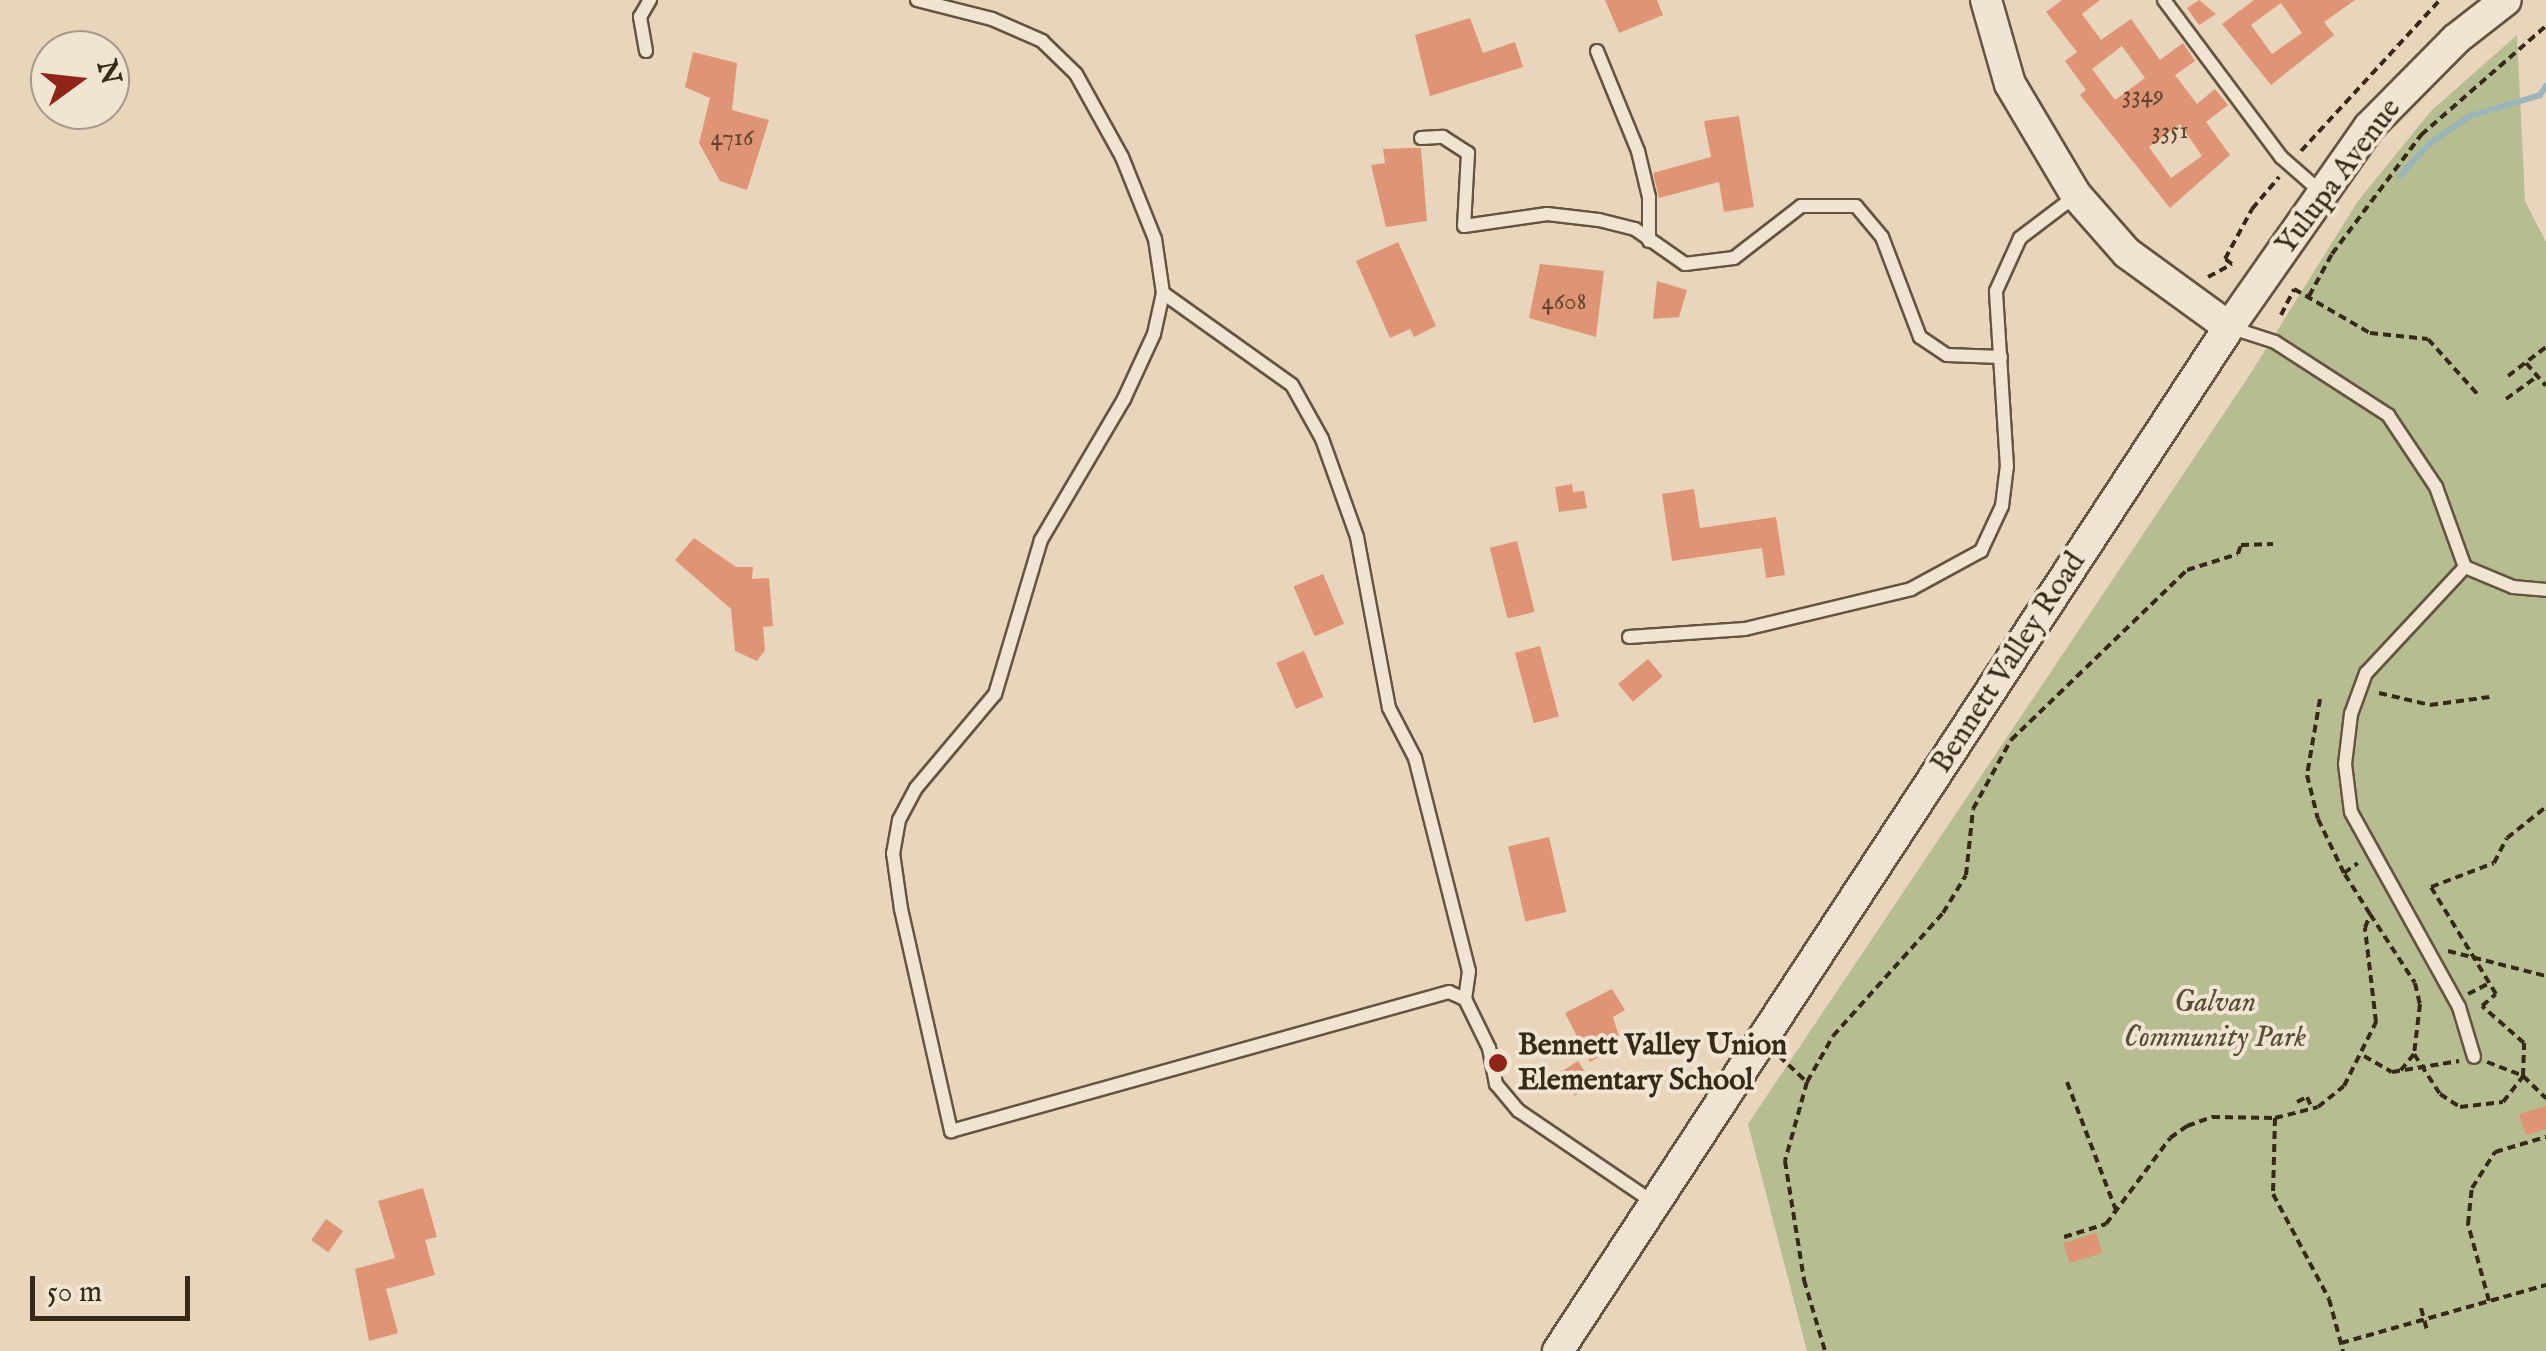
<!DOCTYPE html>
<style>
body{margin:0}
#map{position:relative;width:2546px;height:1351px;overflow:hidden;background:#e9d5bb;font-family:"IM FELL English",serif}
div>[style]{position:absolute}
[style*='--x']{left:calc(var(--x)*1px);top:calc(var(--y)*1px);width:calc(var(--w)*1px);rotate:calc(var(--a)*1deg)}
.green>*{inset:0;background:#b5bd91}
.stream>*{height:6px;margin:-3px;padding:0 3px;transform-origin:3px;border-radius:3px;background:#9ab6b9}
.building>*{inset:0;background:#df9476;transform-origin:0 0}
.path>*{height:4px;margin-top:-2px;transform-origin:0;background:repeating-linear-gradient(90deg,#372917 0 8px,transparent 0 13px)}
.roads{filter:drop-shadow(2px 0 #645440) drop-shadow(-2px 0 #645440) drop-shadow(0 2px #645440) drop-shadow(0 -2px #645440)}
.service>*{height:12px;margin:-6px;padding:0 6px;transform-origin:6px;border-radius:6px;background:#f1e4d3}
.tertiary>*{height:30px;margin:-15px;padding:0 15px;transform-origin:15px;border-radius:15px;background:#f1e4d3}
.dots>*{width:28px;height:28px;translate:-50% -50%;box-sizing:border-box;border:5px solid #f1e4d3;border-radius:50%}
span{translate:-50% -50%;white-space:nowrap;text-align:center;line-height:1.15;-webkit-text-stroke:8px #f1e4d3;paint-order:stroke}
.number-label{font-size:25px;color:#61442f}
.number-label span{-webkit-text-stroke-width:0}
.street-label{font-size:30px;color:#372917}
.park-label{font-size:30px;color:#564e36;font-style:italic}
.poi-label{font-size:30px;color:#372917;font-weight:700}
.left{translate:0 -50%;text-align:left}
.north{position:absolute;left:30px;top:30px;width:100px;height:100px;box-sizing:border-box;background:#f1e4d3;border:2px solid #a79988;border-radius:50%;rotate:75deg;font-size:28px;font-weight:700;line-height:40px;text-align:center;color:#372917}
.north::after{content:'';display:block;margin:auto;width:35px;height:45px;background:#8f2418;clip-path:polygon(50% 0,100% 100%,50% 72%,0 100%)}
.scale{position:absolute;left:30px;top:1276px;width:160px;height:45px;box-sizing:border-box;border:5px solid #372917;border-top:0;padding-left:12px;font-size:30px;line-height:35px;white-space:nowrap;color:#372917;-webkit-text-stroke:8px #f1e4d3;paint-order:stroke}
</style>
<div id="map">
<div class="green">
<div style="clip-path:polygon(2517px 35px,2525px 201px,2546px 242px,2546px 1351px,1807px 1351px,1748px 1124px,2249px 376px,2358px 201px,2431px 111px)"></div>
</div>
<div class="stream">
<div style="--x:2400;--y:176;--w:45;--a:-47.7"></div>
<div style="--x:2430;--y:143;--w:48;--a:-34"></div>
<div style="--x:2470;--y:116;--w:73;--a:-16.7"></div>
<div style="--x:2540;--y:95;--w:11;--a:-56"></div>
</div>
<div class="building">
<div style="clip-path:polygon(1605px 0,1657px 0,1663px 15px,1619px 33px)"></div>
<div style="clip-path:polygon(evenodd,2062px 0,2100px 0,2082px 14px,2101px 40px,2131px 19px,2160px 60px,2183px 43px,2195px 61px,2175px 75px,2197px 104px,2215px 89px,2228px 105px,2206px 122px,2230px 155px,2170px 208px,2080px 95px,2086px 90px,2065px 61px,2077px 52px,2046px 12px,2062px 0,2122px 46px,2145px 78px,2115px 100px,2092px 69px,2122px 46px,2062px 0,2180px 124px,2202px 156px,2171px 178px,2149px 147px,2180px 124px)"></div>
<div style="clip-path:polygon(2199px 0,2216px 14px,2199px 25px,2187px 8px)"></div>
<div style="clip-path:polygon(evenodd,2254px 0,2355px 0,2324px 22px,2334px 35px,2271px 85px,2222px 24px,2254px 0,2281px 3px,2302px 33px,2272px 54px,2251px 25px,2281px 3px)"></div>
<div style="clip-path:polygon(1470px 18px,1483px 53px,1515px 42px,1523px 67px,1430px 96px,1415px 35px)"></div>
<div style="clip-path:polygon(693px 52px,737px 63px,732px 110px,769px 120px,747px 190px,720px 181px,699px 143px,710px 98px,685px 87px)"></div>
<div style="clip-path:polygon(1739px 116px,1754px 207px,1724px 212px,1719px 182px,1659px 198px,1653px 173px,1711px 157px,1704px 121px)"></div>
<div style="clip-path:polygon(1408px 148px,1421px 148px,1427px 221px,1386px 227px,1371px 165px,1385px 163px,1383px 149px)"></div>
<div style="clip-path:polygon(1398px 242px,1436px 326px,1414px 337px,1410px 329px,1390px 338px,1356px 261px)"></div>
<div style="clip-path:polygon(1540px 264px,1604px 271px,1596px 337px,1529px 318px)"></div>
<div style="clip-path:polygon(1657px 281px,1687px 290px,1679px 317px,1653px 319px)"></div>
<div style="clip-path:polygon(1572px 484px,1573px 492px,1584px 491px,1587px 508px,1559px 512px,1555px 487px)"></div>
<div style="clip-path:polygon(1694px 489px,1700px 528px,1776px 517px,1785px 575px,1766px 578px,1762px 548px,1672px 561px,1662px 494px)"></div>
<div style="clip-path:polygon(694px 538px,736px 567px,753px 567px,752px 579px,769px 578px,773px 626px,763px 627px,765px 650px,757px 661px,735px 651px,731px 609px,675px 560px)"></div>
<div style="left:1517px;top:541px;width:73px;height:28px;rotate:76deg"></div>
<div style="left:1323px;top:574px;width:54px;height:32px;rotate:67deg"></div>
<div style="left:1540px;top:646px;width:73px;height:26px;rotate:75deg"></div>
<div style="left:1304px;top:651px;width:50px;height:30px;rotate:67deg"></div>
<div style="left:1648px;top:659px;width:23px;height:39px;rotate:50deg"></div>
<div style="left:1549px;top:837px;width:77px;height:42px;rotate:77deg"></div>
<div style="clip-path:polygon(1612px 989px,1625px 1010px,1613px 1017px,1621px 1043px,1590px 1062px,1565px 1013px)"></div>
<div style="left:1578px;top:1061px;width:28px;height:21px;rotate:58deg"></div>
<div style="clip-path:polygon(2546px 1106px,2546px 1129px,2526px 1135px,2519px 1114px)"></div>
<div style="clip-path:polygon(423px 1188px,437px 1237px,425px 1240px,435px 1275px,386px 1289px,398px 1333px,369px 1341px,355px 1269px,395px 1258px,378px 1201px)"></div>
<div style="left:326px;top:1219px;width:21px;height:26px;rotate:35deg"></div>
<div style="left:2096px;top:1233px;width:21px;height:34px;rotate:73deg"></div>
</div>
<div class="path">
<div style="--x:2301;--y:151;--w:205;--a:-47.4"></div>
<div style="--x:2208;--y:277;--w:27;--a:-28"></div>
<div style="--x:2232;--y:264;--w:9;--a:-144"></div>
<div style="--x:2225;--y:259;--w:57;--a:-61.6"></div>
<div style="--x:2252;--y:209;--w:42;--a:-49.8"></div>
<div style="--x:2309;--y:296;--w:48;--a:-61.3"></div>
<div style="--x:2332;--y:254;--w:149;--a:-53.2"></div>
<div style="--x:2421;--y:135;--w:166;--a:-41.1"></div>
<div style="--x:2281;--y:315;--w:29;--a:-63"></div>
<div style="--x:2294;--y:289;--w:88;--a:30.1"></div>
<div style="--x:2370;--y:333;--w:58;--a:5.9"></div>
<div style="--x:2428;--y:339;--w:78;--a:48.1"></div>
<div style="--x:2526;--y:363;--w:30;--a:49"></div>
<div style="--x:2508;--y:376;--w:48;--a:-37.3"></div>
<div style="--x:2506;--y:399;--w:39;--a:-36"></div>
<div style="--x:2379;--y:693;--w:52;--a:13.2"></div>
<div style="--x:2430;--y:705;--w:60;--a:-7.7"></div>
<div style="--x:2320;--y:699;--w:77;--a:99.7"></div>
<div style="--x:2307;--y:775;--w:45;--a:76"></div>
<div style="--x:2318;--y:819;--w:60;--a:64.3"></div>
<div style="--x:2370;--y:914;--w:82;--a:56.9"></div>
<div style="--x:2415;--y:983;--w:22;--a:77"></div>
<div style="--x:2420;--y:1004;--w:50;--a:96.8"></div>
<div style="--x:2414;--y:1054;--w:21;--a:129"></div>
<div style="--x:2448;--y:951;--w:101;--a:14.3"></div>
<div style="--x:2468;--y:994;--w:25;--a:-27"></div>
<div style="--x:2414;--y:1054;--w:48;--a:57"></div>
<div style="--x:2440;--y:1094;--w:24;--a:33"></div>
<div style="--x:2460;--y:1107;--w:43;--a:-6.6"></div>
<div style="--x:2503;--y:1102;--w:33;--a:-52"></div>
<div style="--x:2523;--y:1076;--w:33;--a:-88"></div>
<div style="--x:2524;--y:1043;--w:56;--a:-138.6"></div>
<div style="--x:2482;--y:1006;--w:18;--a:-41"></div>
<div style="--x:2496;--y:994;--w:125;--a:-121.3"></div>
<div style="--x:2431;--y:887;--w:67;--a:-20.9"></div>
<div style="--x:2494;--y:863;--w:28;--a:-63"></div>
<div style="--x:2507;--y:838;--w:50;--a:-38.5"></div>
<div style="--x:1779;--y:1056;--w:38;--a:43"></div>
<div style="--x:1807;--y:1082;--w:82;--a:105.6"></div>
<div style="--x:1785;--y:1161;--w:121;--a:80.9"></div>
<div style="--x:1804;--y:1280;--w:74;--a:73.5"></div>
<div style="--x:2364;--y:1056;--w:32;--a:30"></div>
<div style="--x:2392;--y:1072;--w:68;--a:-9.3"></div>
<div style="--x:2487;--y:1062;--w:39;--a:21"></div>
<div style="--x:2523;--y:1076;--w:32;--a:44"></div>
<div style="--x:1807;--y:1082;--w:53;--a:-60.5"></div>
<div style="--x:1833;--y:1036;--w:165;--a:-48.2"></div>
<div style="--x:1943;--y:913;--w:44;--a:-58.8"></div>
<div style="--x:1966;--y:875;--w:66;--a:-83.9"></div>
<div style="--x:1973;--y:809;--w:79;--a:-61.2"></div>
<div style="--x:2011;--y:740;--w:245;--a:-44"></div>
<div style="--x:2187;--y:570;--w:53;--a:-17.4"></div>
<div style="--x:2238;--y:554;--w:9;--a:-72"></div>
<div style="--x:2241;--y:545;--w:32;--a:-2"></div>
<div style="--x:2067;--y:1082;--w:140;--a:69.1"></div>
<div style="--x:2297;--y:1102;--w:11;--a:-27"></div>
<div style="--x:2307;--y:1097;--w:12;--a:66"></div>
<div style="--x:2275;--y:1118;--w:76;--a:91.5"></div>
<div style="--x:2273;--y:1194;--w:119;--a:61.9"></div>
<div style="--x:2329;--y:1299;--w:54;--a:74.9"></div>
<div style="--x:2064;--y:1237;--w:44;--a:-17.2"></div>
<div style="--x:2106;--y:1224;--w:107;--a:-53.3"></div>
<div style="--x:2170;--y:1138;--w:21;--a:-35"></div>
<div style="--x:2187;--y:1126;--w:27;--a:-20"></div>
<div style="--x:2212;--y:1117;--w:63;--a:0.9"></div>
<div style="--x:2275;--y:1118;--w:44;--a:-14.3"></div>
<div style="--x:2318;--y:1107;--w:33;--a:-39"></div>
<div style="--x:2344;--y:1086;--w:72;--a:-63.4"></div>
<div style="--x:2376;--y:1022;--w:95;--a:-96.7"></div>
<div style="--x:2365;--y:928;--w:15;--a:-70"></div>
<div style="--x:2370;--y:914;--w:49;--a:-122.4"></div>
<div style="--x:2344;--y:873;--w:17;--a:-36"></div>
<div style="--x:2489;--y:1301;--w:80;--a:-105.3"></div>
<div style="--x:2468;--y:1224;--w:36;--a:-84"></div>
<div style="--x:2472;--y:1188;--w:43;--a:-57.4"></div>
<div style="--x:2495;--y:1152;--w:53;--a:-16.4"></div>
<div style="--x:2421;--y:1308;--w:24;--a:75"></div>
<div style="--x:2341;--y:1343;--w:213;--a:-15.8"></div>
</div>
<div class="roads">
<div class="service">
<div style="--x:917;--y:0;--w:77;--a:14.2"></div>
<div style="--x:992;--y:19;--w:55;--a:23.7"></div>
<div style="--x:1042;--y:41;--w:47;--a:44.1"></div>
<div style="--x:1076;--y:74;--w:95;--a:61"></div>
<div style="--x:1122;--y:157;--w:88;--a:68.1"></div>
<div style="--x:1155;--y:239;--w:55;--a:81.6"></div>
<div style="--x:1163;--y:293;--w:42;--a:102.4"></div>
<div style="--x:1154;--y:334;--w:72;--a:114.8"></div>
<div style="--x:1124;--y:399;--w:164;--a:120.5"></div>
<div style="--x:1041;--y:540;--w:161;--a:106.6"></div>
<div style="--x:995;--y:694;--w:123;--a:130"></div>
<div style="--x:916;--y:788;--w:36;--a:118"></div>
<div style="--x:899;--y:820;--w:34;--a:100"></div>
<div style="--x:893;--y:853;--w:57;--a:81.9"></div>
<div style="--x:901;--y:909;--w:228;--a:77.3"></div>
<div style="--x:951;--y:1131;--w:517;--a:-15.6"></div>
<div style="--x:1449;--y:992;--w:17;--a:24"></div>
<div style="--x:1465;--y:999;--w:55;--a:63.9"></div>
<div style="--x:1489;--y:1048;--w:37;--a:79"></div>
<div style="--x:1496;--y:1084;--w:35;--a:50"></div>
<div style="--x:1519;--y:1111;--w:162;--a:34.2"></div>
<div style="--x:2164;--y:0;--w:196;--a:53.3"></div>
<div style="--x:2281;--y:157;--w:53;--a:41.2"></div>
<div style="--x:646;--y:51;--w:35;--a:-100"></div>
<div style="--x:640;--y:17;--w:20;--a:-60"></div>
<div style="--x:1597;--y:51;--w:108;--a:67.7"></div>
<div style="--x:1638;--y:151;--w:47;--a:76.6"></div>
<div style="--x:1649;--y:197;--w:44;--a:90"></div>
<div style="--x:1421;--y:138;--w:22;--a:-3"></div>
<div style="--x:1443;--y:137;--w:30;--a:33"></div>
<div style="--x:1468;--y:153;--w:73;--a:93.1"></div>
<div style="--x:1464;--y:226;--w:84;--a:-8.2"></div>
<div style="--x:1547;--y:214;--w:52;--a:6.6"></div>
<div style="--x:1599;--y:220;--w:37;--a:14"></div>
<div style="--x:1635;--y:229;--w:61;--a:35"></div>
<div style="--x:1685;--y:264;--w:49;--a:-7"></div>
<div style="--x:1734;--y:258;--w:85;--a:-37.8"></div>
<div style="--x:1801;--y:206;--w:55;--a:0"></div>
<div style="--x:1856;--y:206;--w:40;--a:50"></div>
<div style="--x:1882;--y:237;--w:107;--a:69.2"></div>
<div style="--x:1920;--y:337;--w:32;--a:34"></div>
<div style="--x:1947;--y:355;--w:54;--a:2.1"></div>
<div style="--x:1163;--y:293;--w:158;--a:35.5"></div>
<div style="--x:1292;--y:385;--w:62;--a:60.9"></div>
<div style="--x:1322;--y:439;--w:104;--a:70.3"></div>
<div style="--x:1357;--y:537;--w:174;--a:79.4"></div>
<div style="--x:1389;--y:708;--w:56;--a:62.5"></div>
<div style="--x:1415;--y:758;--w:220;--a:75.8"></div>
<div style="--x:1469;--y:971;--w:28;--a:98"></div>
<div style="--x:2232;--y:328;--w:45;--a:18"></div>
<div style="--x:2275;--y:342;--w:135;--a:32.9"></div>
<div style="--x:2388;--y:415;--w:87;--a:56.3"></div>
<div style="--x:2436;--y:487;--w:85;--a:70.1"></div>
<div style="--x:2465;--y:567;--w:145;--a:133"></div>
<div style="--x:2366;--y:673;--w:44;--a:110.1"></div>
<div style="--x:2351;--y:714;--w:50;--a:96.8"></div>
<div style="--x:2345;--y:764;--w:48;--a:82.9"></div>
<div style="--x:2351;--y:812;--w:223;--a:61"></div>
<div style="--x:2459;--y:1007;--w:52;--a:73.3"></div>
<div style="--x:2465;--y:567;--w:52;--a:22.6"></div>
<div style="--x:2513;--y:587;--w:33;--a:5"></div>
<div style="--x:1629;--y:637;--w:116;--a:-3.9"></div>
<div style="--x:1745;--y:629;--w:171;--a:-13.5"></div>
<div style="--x:1911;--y:589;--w:80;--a:-28.5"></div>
<div style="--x:1981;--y:551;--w:50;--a:-65"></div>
<div style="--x:2002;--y:506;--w:39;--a:-83"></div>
<div style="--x:2007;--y:467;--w:176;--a:-93.6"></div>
<div style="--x:1996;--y:291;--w:58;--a:-65.6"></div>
<div style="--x:2020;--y:238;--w:68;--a:-37.2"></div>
</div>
<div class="tertiary">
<div style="--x:1986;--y:0;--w:87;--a:74.1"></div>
<div style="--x:2010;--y:84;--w:129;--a:59.3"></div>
<div style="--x:2076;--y:195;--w:77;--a:48.7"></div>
<div style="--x:2127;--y:253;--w:126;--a:36"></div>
<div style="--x:1558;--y:1351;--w:1224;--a:-56.76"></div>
<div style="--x:2229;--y:327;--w:244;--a:-55"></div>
<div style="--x:2369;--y:127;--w:124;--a:-45.3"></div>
<div style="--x:2456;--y:39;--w:63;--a:-38"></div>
</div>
</div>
<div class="dots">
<div style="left:1498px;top:1063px;background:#8f2418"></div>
</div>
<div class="number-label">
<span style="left:2143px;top:95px">3349</span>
<span style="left:2170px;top:131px">3351</span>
<span style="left:732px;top:138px">4716</span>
<span style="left:1564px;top:302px">4608</span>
</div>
<div class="street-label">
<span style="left:2339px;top:177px;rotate:-53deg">Yulupa Avenue</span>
<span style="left:2009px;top:663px;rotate:-57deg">Bennett Valley Road</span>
</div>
<div class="park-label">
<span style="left:2215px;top:1020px">Galvan<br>Community Park</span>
</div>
<div class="poi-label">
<span class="left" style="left:1518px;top:1063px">Bennett Valley Union<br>Elementary School</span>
</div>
<div class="north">N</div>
<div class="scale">50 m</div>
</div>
